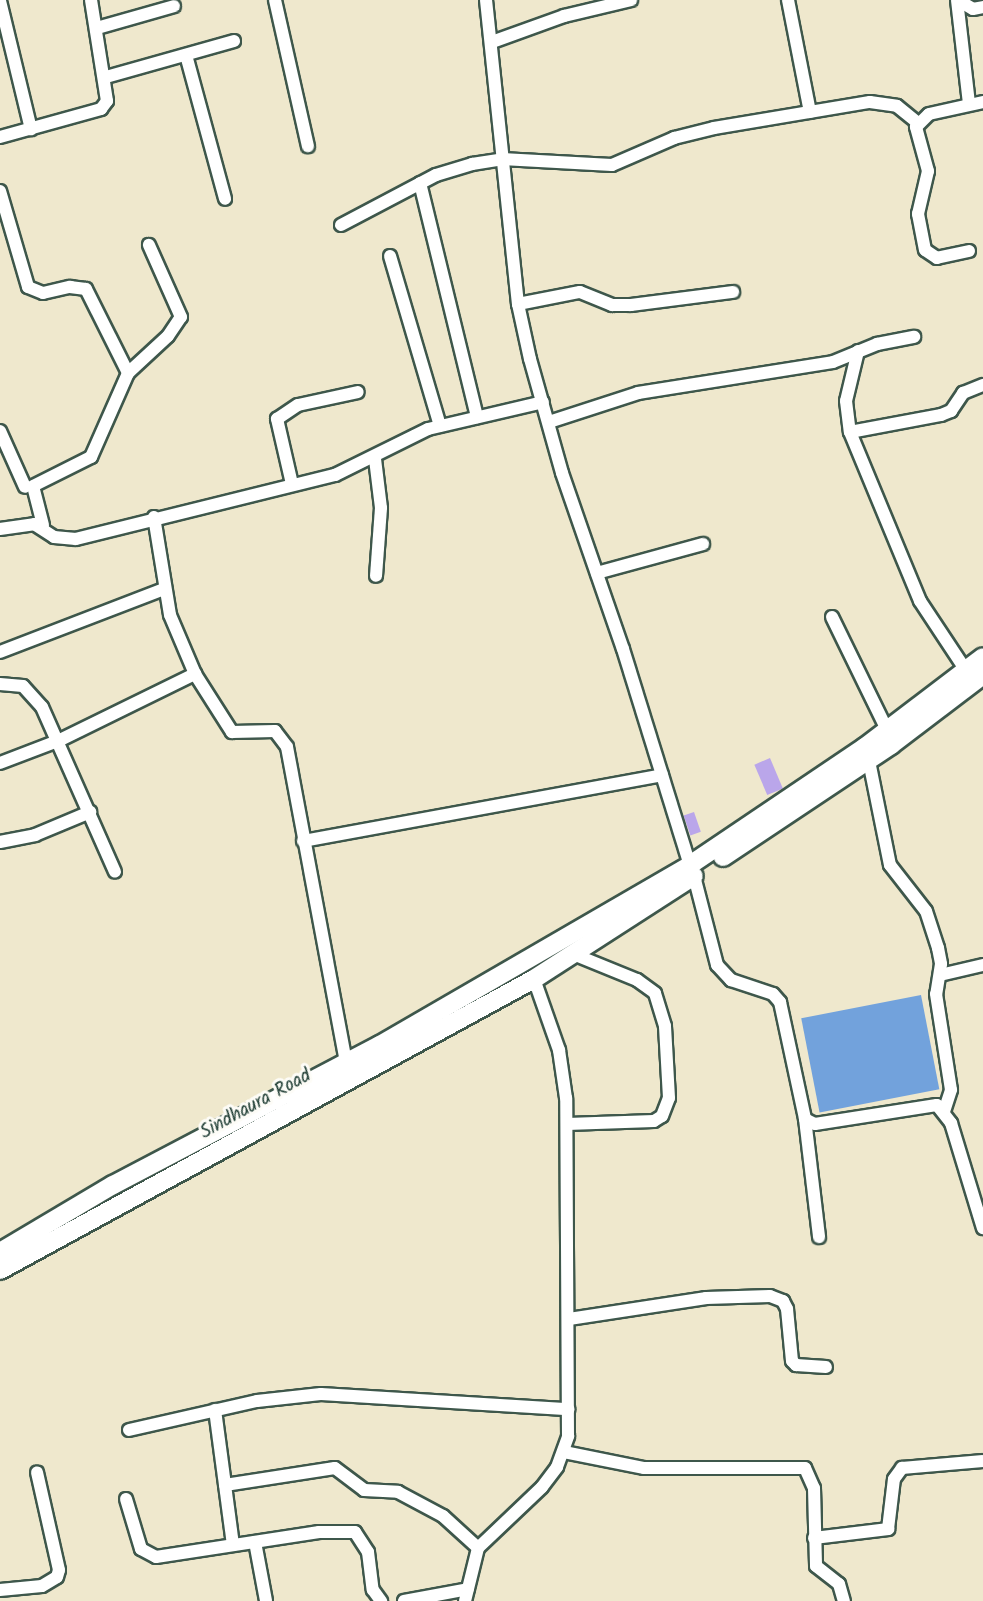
<!DOCTYPE html>
<style>
body{margin:0}
#map{position:relative;width:983px;height:1601px;overflow:hidden;background:#efe8cd;font-family:Kalam,sans-serif}
div>[style]{position:absolute}
[style*='--x']{left:calc(var(--x)*1px);top:calc(var(--y)*1px);width:calc(var(--w)*1px);rotate:calc(var(--a)*1deg)}
.water>*{inset:0;background:#72a2dc;transform-origin:0 0}
.building>*{inset:0;background:#baa6ea;transform-origin:0 0}
.roads{filter:drop-shadow(2px 0 #3e574b) drop-shadow(-2px 0 #3e574b) drop-shadow(0 2px #3e574b) drop-shadow(0 -2px #3e574b)}
.street>*{height:12px;margin:-6px;padding:0 6px;transform-origin:6px;border-radius:6px;background:#fff}
.secondary>*{height:18px;margin:-9px;padding:0 9px;transform-origin:9px;border-radius:9px;background:#fff}
span{translate:-50% -50%;white-space:nowrap;text-align:center;line-height:1.15;-webkit-text-stroke:6px #fdfcf7;paint-order:stroke}
.street-label{font-size:19px;color:#1f3d34}
</style>
<div id="map">
<div class="water">
<div style="left:921px;top:995px;width:96px;height:122px;rotate:79deg"></div>
</div>
<div class="building">
<div style="left:770px;top:758px;width:33px;height:17px;rotate:67deg"></div>
<div style="left:694px;top:812px;width:21px;height:11px;rotate:71deg"></div>
</div>
<div class="roads">
<div class="street">
<div style="--x:275;--y:0;--w:150;--a:77.3"></div>
<div style="--x:486;--y:0;--w:306;--a:84"></div>
<div style="--x:518;--y:304;--w:56;--a:77.7"></div>
<div style="--x:530;--y:359;--w:118;--a:74.3"></div>
<div style="--x:562;--y:473;--w:186;--a:70.9"></div>
<div style="--x:623;--y:649;--w:226;--a:72.8"></div>
<div style="--x:788;--y:0;--w:114;--a:78.9"></div>
<div style="--x:957;--y:0;--w:105;--a:83.4"></div>
<div style="--x:958;--y:0;--w:17;--a:31"></div>
<div style="--x:973;--y:9;--w:10;--a:-11"></div>
<div style="--x:0;--y:1;--w:132;--a:76.4"></div>
<div style="--x:97;--y:28;--w:80;--a:-15.9"></div>
<div style="--x:492;--y:42;--w:77;--a:-19.9"></div>
<div style="--x:564;--y:16;--w:69;--a:-13.4"></div>
<div style="--x:186;--y:55;--w:149;--a:74.8"></div>
<div style="--x:106;--y:77;--w:133;--a:-15.7"></div>
<div style="--x:0;--y:137;--w:105;--a:-15.5"></div>
<div style="--x:101;--y:109;--w:10;--a:-53"></div>
<div style="--x:107;--y:101;--w:102;--a:-99"></div>
<div style="--x:420;--y:183;--w:241;--a:76.3"></div>
<div style="--x:0;--y:191;--w:100;--a:73.7"></div>
<div style="--x:28;--y:287;--w:16;--a:22"></div>
<div style="--x:43;--y:293;--w:28;--a:-13"></div>
<div style="--x:70;--y:287;--w:16;--a:7"></div>
<div style="--x:86;--y:289;--w:94;--a:63.4"></div>
<div style="--x:341;--y:225;--w:107;--a:-27.8"></div>
<div style="--x:436;--y:175;--w:38;--a:-17"></div>
<div style="--x:472;--y:164;--w:30;--a:-9"></div>
<div style="--x:502;--y:159;--w:110;--a:3.1"></div>
<div style="--x:612;--y:165;--w:68;--a:-23.5"></div>
<div style="--x:674;--y:138;--w:41;--a:-14"></div>
<div style="--x:714;--y:128;--w:158;--a:-9.5"></div>
<div style="--x:870;--y:102;--w:27;--a:8"></div>
<div style="--x:897;--y:106;--w:26;--a:39"></div>
<div style="--x:969;--y:251;--w:33;--a:168"></div>
<div style="--x:937;--y:258;--w:14;--a:-146"></div>
<div style="--x:925;--y:250;--w:37;--a:-101"></div>
<div style="--x:918;--y:214;--w:44;--a:-76.9"></div>
<div style="--x:928;--y:171;--w:46;--a:-105.3"></div>
<div style="--x:916;--y:127;--w:18;--a:-45"></div>
<div style="--x:929;--y:114;--w:55;--a:-12.5"></div>
<div style="--x:390;--y:256;--w:177;--a:73.6"></div>
<div style="--x:518;--y:304;--w:63;--a:-11"></div>
<div style="--x:580;--y:292;--w:35;--a:22"></div>
<div style="--x:612;--y:305;--w:19;--a:0"></div>
<div style="--x:631;--y:305;--w:103;--a:-7.3"></div>
<div style="--x:858;--y:351;--w:51;--a:103.5"></div>
<div style="--x:846;--y:401;--w:31;--a:83"></div>
<div style="--x:850;--y:432;--w:183;--a:67.5"></div>
<div style="--x:920;--y:601;--w:82;--a:56.5"></div>
<div style="--x:549;--y:422;--w:94;--a:-18"></div>
<div style="--x:638;--y:393;--w:197;--a:-9"></div>
<div style="--x:833;--y:362;--w:48;--a:-22.2"></div>
<div style="--x:877;--y:344;--w:38;--a:-11"></div>
<div style="--x:0;--y:431;--w:61;--a:65.9"></div>
<div style="--x:850;--y:432;--w:93;--a:-10.6"></div>
<div style="--x:941;--y:415;--w:11;--a:-22"></div>
<div style="--x:951;--y:411;--w:22;--a:-56"></div>
<div style="--x:963;--y:393;--w:22;--a:-22"></div>
<div style="--x:375;--y:459;--w:49;--a:83"></div>
<div style="--x:381;--y:508;--w:68;--a:94.2"></div>
<div style="--x:292;--y:484;--w:67;--a:-103"></div>
<div style="--x:277;--y:419;--w:25;--a:-34"></div>
<div style="--x:298;--y:405;--w:61;--a:-12.2"></div>
<div style="--x:154;--y:517;--w:99;--a:80.7"></div>
<div style="--x:170;--y:615;--w:64;--a:67"></div>
<div style="--x:195;--y:674;--w:69;--a:57.5"></div>
<div style="--x:232;--y:732;--w:43;--a:-1.3"></div>
<div style="--x:275;--y:731;--w:20;--a:53"></div>
<div style="--x:287;--y:747;--w:321;--a:79.4"></div>
<div style="--x:43;--y:525;--w:40;--a:-104.4"></div>
<div style="--x:33;--y:486;--w:65;--a:-26.6"></div>
<div style="--x:91;--y:457;--w:92;--a:-66.2"></div>
<div style="--x:128;--y:373;--w:54;--a:-42.8"></div>
<div style="--x:168;--y:336;--w:23;--a:-56"></div>
<div style="--x:181;--y:317;--w:79;--a:-114"></div>
<div style="--x:0;--y:529;--w:34;--a:-8"></div>
<div style="--x:34;--y:524;--w:24;--a:33"></div>
<div style="--x:54;--y:537;--w:22;--a:5"></div>
<div style="--x:76;--y:539;--w:267;--a:-13.9"></div>
<div style="--x:335;--y:475;--w:104;--a:-26.3"></div>
<div style="--x:428;--y:429;--w:118;--a:-13.2"></div>
<div style="--x:597;--y:573;--w:110;--a:-15.3"></div>
<div style="--x:832;--y:617;--w:126;--a:64"></div>
<div style="--x:0;--y:652;--w:176;--a:-21"></div>
<div style="--x:0;--y:684;--w:23;--a:5"></div>
<div style="--x:23;--y:686;--w:28;--a:48"></div>
<div style="--x:42;--y:707;--w:180;--a:66.1"></div>
<div style="--x:869;--y:761;--w:106;--a:78.6"></div>
<div style="--x:890;--y:865;--w:58;--a:52"></div>
<div style="--x:926;--y:911;--w:39;--a:72"></div>
<div style="--x:938;--y:948;--w:16;--a:79"></div>
<div style="--x:941;--y:964;--w:30;--a:99"></div>
<div style="--x:936;--y:994;--w:97;--a:81.1"></div>
<div style="--x:951;--y:1090;--w:22;--a:108"></div>
<div style="--x:0;--y:763;--w:62;--a:-20.8"></div>
<div style="--x:58;--y:741;--w:153;--a:-26.1"></div>
<div style="--x:303;--y:841;--w:365;--a:-10.4"></div>
<div style="--x:0;--y:842;--w:36;--a:-11"></div>
<div style="--x:35;--y:835;--w:60;--a:-22.7"></div>
<div style="--x:694;--y:876;--w:92;--a:75.5"></div>
<div style="--x:717;--y:965;--w:21;--a:47"></div>
<div style="--x:731;--y:980;--w:44;--a:18.4"></div>
<div style="--x:773;--y:994;--w:11;--a:49"></div>
<div style="--x:780;--y:1002;--w:120;--a:77.9"></div>
<div style="--x:805;--y:1119;--w:11;--a:27"></div>
<div style="--x:815;--y:1124;--w:123;--a:-8.9"></div>
<div style="--x:937;--y:1105;--w:23;--a:52"></div>
<div style="--x:951;--y:1123;--w:110;--a:73.1"></div>
<div style="--x:940;--y:975;--w:44;--a:-13.1"></div>
<div style="--x:805;--y:1119;--w:119;--a:83.2"></div>
<div style="--x:567;--y:1124;--w:87;--a:-2"></div>
<div style="--x:654;--y:1121;--w:9;--a:-32"></div>
<div style="--x:662;--y:1116;--w:19;--a:-69"></div>
<div style="--x:669;--y:1098;--w:72;--a:-93.2"></div>
<div style="--x:665;--y:1026;--w:34;--a:-107"></div>
<div style="--x:655;--y:993;--w:22;--a:-144"></div>
<div style="--x:637;--y:980;--w:69;--a:-157.9"></div>
<div style="--x:569;--y:1319;--w:139;--a:-8.7"></div>
<div style="--x:706;--y:1298;--w:64;--a:-1.8"></div>
<div style="--x:770;--y:1296;--w:14;--a:21"></div>
<div style="--x:783;--y:1301;--w:9;--a:63"></div>
<div style="--x:787;--y:1309;--w:52;--a:84.5"></div>
<div style="--x:792;--y:1361;--w:6;--a:45"></div>
<div style="--x:796;--y:1365;--w:30;--a:4"></div>
<div style="--x:215;--y:1410;--w:136;--a:82.4"></div>
<div style="--x:129;--y:1430;--w:131;--a:-12.8"></div>
<div style="--x:257;--y:1401;--w:64;--a:-6.2"></div>
<div style="--x:321;--y:1394;--w:248;--a:3.5"></div>
<div style="--x:564;--y:1452;--w:82;--a:11.3"></div>
<div style="--x:644;--y:1468;--w:161;--a:0"></div>
<div style="--x:805;--y:1468;--w:22;--a:66"></div>
<div style="--x:814;--y:1488;--w:78;--a:88.5"></div>
<div style="--x:816;--y:1566;--w:29;--a:38"></div>
<div style="--x:839;--y:1584;--w:18;--a:74"></div>
<div style="--x:225;--y:1485;--w:111;--a:-8.8"></div>
<div style="--x:335;--y:1468;--w:36;--a:37"></div>
<div style="--x:364;--y:1490;--w:34;--a:3"></div>
<div style="--x:398;--y:1492;--w:51;--a:28.1"></div>
<div style="--x:443;--y:1516;--w:47;--a:42.4"></div>
<div style="--x:126;--y:1499;--w:52;--a:73.3"></div>
<div style="--x:141;--y:1549;--w:17;--a:28"></div>
<div style="--x:156;--y:1557;--w:165;--a:-8.7"></div>
<div style="--x:319;--y:1532;--w:36;--a:0"></div>
<div style="--x:355;--y:1532;--w:24;--a:57"></div>
<div style="--x:368;--y:1552;--w:38;--a:83"></div>
<div style="--x:373;--y:1590;--w:14;--a:54"></div>
<div style="--x:814;--y:1538;--w:75;--a:-6.9"></div>
<div style="--x:888;--y:1529;--w:50;--a:-83.2"></div>
<div style="--x:894;--y:1479;--w:14;--a:-54"></div>
<div style="--x:902;--y:1468;--w:81;--a:-4.9"></div>
<div style="--x:255;--y:1542;--w:60;--a:79.4"></div>
<div style="--x:0;--y:1590;--w:42;--a:-5.4"></div>
<div style="--x:42;--y:1586;--w:17;--a:-31"></div>
<div style="--x:57;--y:1577;--w:7;--a:-74"></div>
<div style="--x:59;--y:1570;--w:100;--a:-102.7"></div>
<div style="--x:404;--y:1601;--w:65;--a:-10.6"></div>
<div style="--x:465;--y:1601;--w:55;--a:-76.2"></div>
<div style="--x:478;--y:1548;--w:88;--a:-43.6"></div>
<div style="--x:542;--y:1487;--w:25;--a:-53"></div>
<div style="--x:557;--y:1467;--w:33;--a:-70"></div>
<div style="--x:568;--y:1436;--w:338;--a:-90.3"></div>
<div style="--x:566;--y:1098;--w:49;--a:-98.3"></div>
<div style="--x:559;--y:1050;--w:75;--a:-109.4"></div>
</div>
<div class="secondary">
<div style="--x:723;--y:857;--w:202;--a:-33.7"></div>
<div style="--x:891;--y:745;--w:116;--a:-37.3"></div>
<div style="--x:0;--y:1252;--w:131;--a:-30.7"></div>
<div style="--x:113;--y:1185;--w:301;--a:-27.7"></div>
<div style="--x:380;--y:1045;--w:358;--a:-30.1"></div>
<div style="--x:690;--y:865;--w:211;--a:-34"></div>
<div style="--x:865;--y:747;--w:148;--a:-37.3"></div>
<div style="--x:0;--y:1270;--w:608;--a:-28.59"></div>
<div style="--x:534;--y:979;--w:190;--a:-32.8"></div>
</div>
</div>
<div class="street-label">
<span style="left:256px;top:1105px;rotate:-29deg">Sindhaura Road</span>
</div>
</div>
